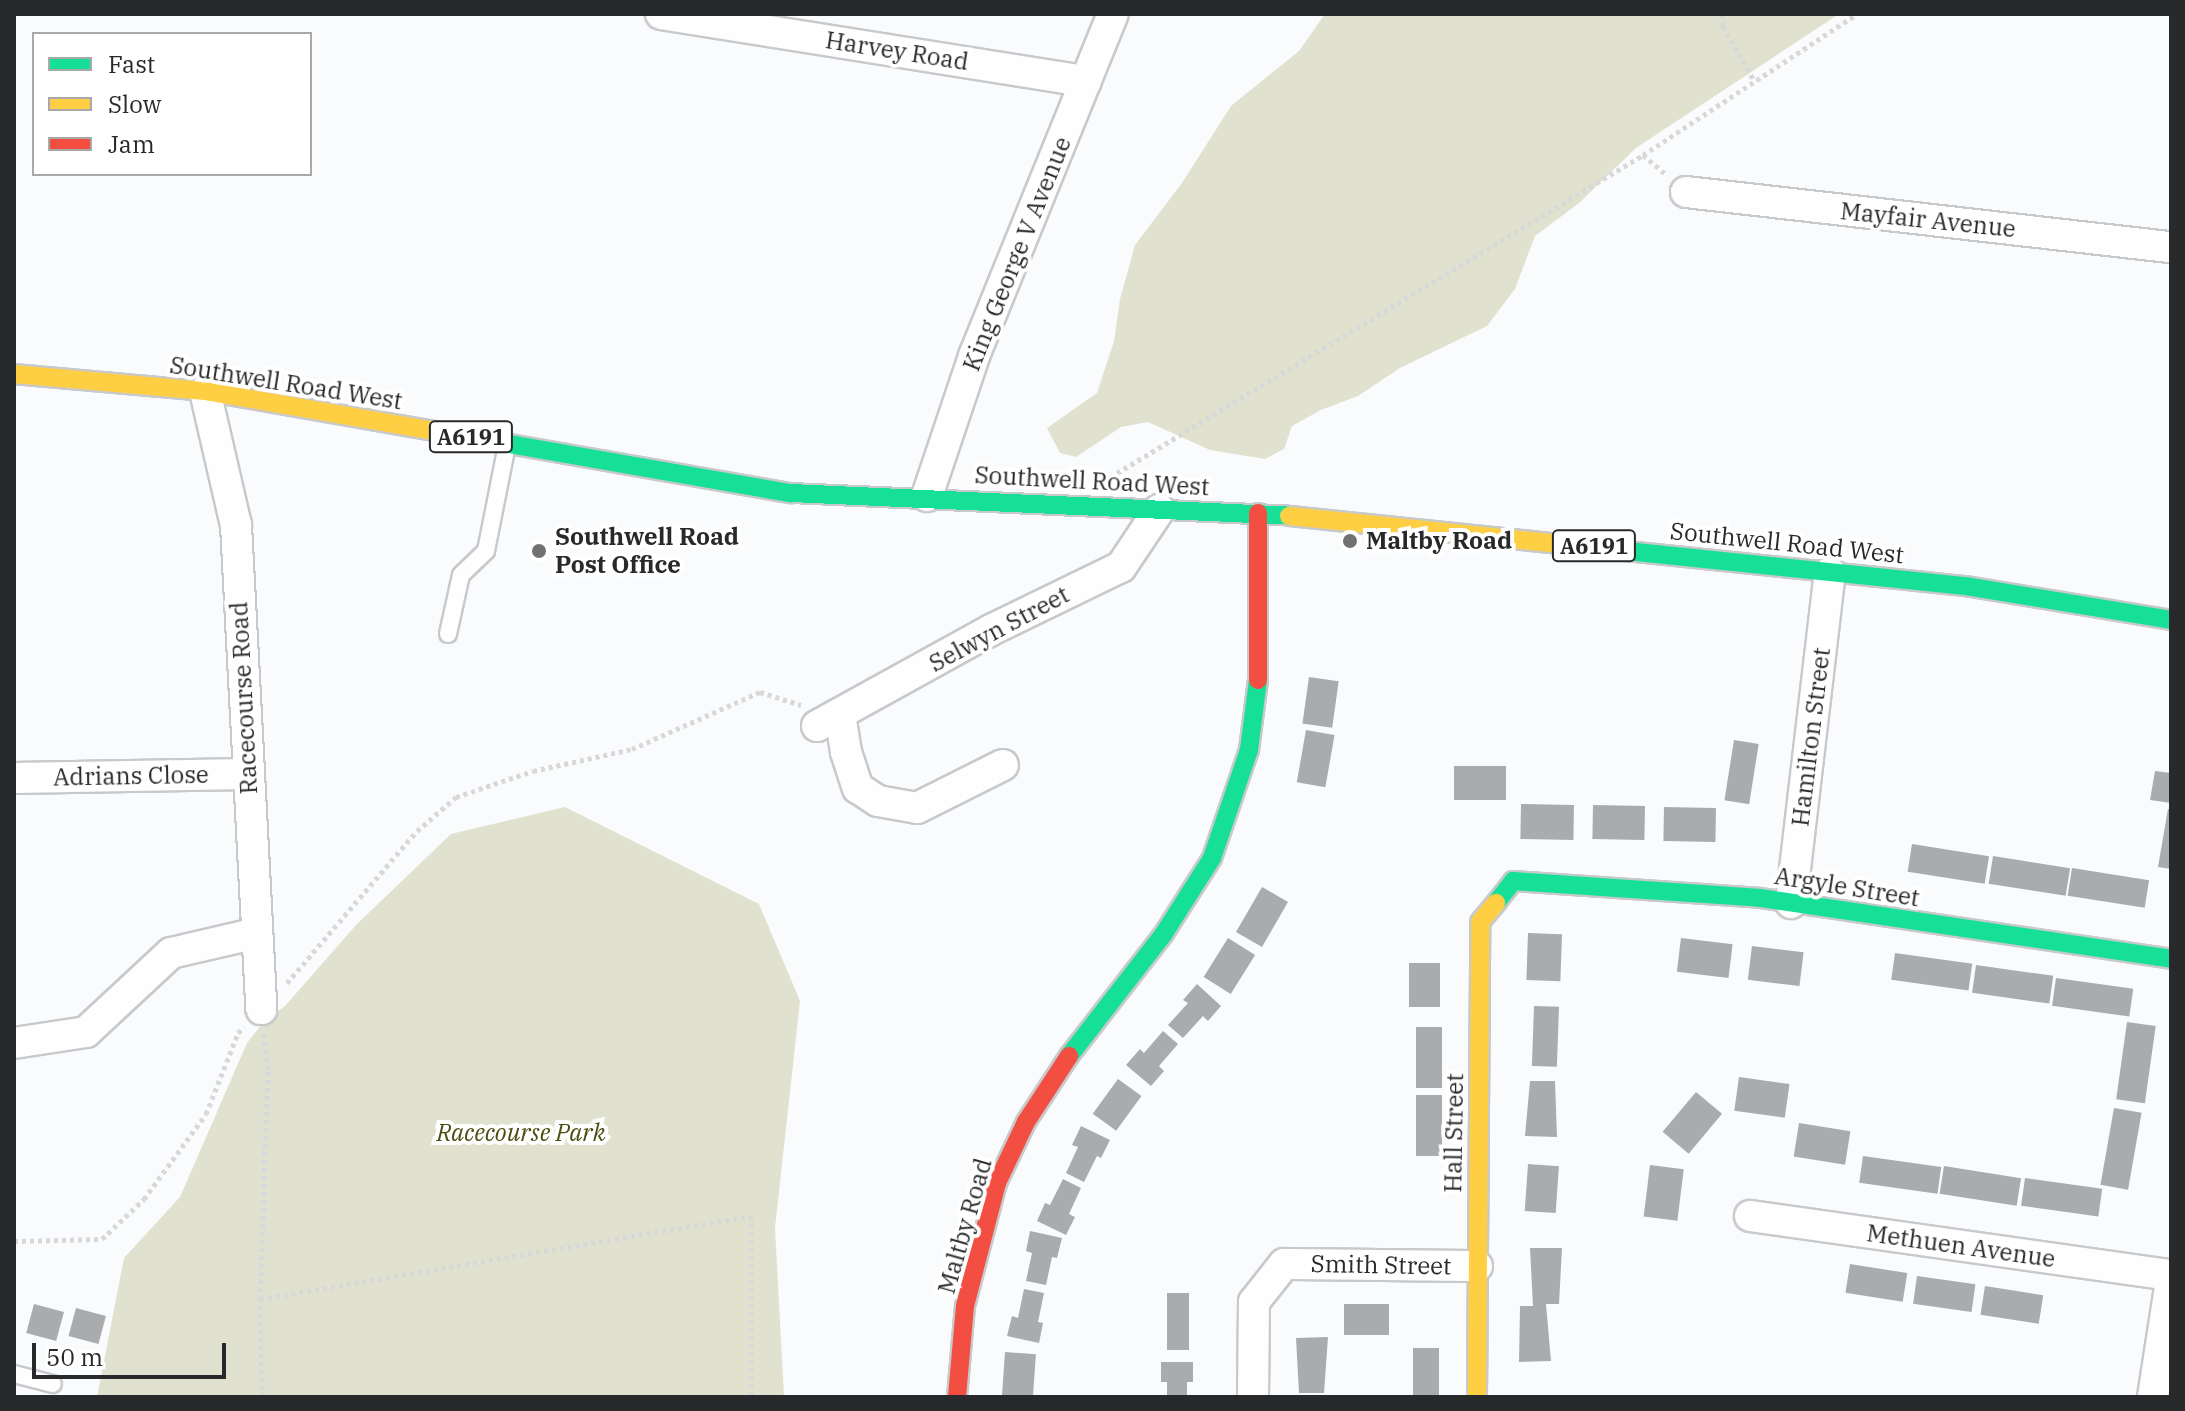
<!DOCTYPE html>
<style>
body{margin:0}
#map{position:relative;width:2185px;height:1411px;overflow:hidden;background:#fafbfd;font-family:"IBM Plex Serif",serif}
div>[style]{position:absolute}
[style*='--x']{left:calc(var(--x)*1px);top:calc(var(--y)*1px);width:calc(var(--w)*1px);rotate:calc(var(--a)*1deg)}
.green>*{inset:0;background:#e0e2cf}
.building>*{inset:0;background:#aaabad;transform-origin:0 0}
.path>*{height:5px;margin-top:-2.5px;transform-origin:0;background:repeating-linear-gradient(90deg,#d8d8d8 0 4px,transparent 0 8px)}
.roads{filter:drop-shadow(2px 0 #c8c9cb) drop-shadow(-2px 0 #c8c9cb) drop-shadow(0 2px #c8c9cb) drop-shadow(0 -2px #c8c9cb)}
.lane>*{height:16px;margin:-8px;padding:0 8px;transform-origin:8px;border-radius:8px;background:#fefeff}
.street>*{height:30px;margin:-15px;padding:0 15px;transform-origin:15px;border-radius:15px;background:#fefeff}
.fast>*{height:18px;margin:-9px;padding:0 9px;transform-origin:9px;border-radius:9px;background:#16e098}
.slow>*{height:18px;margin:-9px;padding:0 9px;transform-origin:9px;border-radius:9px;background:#ffcf43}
.jam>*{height:18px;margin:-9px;padding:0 9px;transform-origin:9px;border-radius:9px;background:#f24e42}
.dots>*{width:22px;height:22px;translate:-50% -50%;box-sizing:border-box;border:4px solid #fff;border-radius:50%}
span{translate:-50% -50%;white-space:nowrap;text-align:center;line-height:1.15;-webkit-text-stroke:8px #fff;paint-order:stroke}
.shield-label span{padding:2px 6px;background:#fff;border:2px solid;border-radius:6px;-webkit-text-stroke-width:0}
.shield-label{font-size:22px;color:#28292b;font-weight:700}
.street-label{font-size:24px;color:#28292b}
.poi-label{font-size:24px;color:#28292b;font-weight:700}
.left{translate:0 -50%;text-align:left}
.park-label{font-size:24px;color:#4c4e11;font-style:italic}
.frame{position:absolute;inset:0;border:16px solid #28292b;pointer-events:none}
.legend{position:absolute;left:32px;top:32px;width:280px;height:144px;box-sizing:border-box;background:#fff;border:2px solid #a9a9aa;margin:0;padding:10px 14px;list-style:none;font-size:24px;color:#28292b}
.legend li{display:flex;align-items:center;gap:16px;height:40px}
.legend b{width:40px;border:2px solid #a9a9aa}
.scale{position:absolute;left:32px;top:1343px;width:194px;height:36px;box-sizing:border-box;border:4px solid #28292b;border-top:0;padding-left:10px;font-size:24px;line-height:28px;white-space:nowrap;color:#28292b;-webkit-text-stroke:6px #fff;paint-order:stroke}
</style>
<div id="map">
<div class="green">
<div style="clip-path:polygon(1325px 14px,1839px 14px,1636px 148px,1579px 203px,1535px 236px,1515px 289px,1487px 326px,1400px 368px,1358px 396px,1321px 410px,1292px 426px,1284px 449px,1265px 459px,1210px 450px,1148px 422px,1121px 427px,1076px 457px,1060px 453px,1047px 428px,1097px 393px,1114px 341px,1120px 299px,1135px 245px,1182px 183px,1231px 106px,1299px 51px)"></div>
<div style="clip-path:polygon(565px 807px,759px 904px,800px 1001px,775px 1228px,784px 1397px,97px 1397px,124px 1258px,180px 1197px,247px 1043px,263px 1023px,285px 1006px,356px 925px,451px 834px)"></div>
</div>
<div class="building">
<div style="left:1309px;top:677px;width:30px;height:47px;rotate:8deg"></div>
<div style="left:1306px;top:730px;width:29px;height:53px;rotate:10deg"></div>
<div style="left:1734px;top:740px;width:25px;height:61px;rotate:9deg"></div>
<div style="left:1454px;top:766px;width:52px;height:34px"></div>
<div style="clip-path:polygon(2155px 771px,2171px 773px,2171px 803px,2150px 800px)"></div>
<div style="left:1521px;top:804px;width:53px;height:35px;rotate:1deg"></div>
<div style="left:1593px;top:805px;width:52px;height:34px;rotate:1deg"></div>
<div style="left:1664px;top:807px;width:52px;height:34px;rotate:1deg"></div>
<div style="clip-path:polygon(2168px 809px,2171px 810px,2171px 869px,2158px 867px)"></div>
<div style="left:1912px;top:844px;width:78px;height:28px;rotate:9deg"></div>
<div style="left:1993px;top:856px;width:78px;height:28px;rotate:9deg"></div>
<div style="left:2072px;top:868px;width:78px;height:28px;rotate:9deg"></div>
<div style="left:1262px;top:887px;width:30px;height:52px;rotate:30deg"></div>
<div style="left:1528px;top:933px;width:34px;height:47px;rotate:2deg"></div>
<div style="left:1228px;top:938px;width:32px;height:46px;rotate:32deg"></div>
<div style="left:1681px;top:938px;width:52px;height:34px;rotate:7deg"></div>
<div style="left:1752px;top:946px;width:52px;height:34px;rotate:7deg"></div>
<div style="left:1895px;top:953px;width:78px;height:27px;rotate:8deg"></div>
<div style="left:1409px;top:963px;width:31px;height:44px"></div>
<div style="left:1976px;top:965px;width:78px;height:28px;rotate:8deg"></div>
<div style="left:2056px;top:978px;width:78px;height:28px;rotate:8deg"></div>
<div style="clip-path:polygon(1197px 984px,1221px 1006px,1208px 1021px,1203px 1016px,1183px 1038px,1168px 1025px,1188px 1003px,1183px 1000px)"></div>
<div style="left:1534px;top:1006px;width:25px;height:60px;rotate:2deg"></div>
<div style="left:2127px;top:1022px;width:29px;height:78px;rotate:8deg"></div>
<div style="left:1442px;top:1027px;width:61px;height:26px;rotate:90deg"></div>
<div style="clip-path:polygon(1163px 1031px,1178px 1044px,1159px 1066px,1164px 1071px,1151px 1086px,1126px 1065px,1140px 1049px,1144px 1053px)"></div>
<div style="left:1739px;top:1077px;width:51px;height:34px;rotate:8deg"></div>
<div style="left:1118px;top:1079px;width:29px;height:43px;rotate:36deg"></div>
<div style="clip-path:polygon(1530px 1081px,1555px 1081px,1557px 1137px,1525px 1136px)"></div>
<div style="left:1696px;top:1092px;width:34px;height:52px;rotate:40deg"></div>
<div style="left:1416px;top:1095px;width:26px;height:61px"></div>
<div style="left:2114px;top:1108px;width:28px;height:78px;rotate:10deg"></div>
<div style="left:1799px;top:1123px;width:52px;height:34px;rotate:9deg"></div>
<div style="clip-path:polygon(1081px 1126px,1110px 1140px,1101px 1158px,1097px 1156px,1084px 1182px,1066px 1173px,1078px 1147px,1072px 1145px)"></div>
<div style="left:1863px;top:1156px;width:79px;height:27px;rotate:8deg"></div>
<div style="left:1528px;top:1164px;width:31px;height:47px;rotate:4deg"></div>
<div style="left:1650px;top:1165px;width:34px;height:52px;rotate:7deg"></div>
<div style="left:1944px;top:1166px;width:78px;height:28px;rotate:9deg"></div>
<div style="left:2025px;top:1178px;width:78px;height:28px;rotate:8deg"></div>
<div style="clip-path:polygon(1063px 1179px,1081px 1188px,1069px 1214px,1075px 1217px,1066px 1235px,1037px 1221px,1045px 1203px,1050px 1205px)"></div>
<div style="clip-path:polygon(1030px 1231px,1062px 1238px,1057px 1258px,1052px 1257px,1046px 1285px,1026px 1281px,1032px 1253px,1026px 1251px)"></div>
<div style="clip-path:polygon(1530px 1248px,1562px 1248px,1559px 1304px,1546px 1304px,1551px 1361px,1519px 1362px,1520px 1306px,1533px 1306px)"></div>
<div style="left:1850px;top:1264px;width:58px;height:29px;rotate:9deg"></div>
<div style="left:1917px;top:1276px;width:59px;height:28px;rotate:8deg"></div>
<div style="left:1985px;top:1286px;width:59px;height:29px;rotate:9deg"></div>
<div style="clip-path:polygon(1024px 1289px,1044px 1293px,1038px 1322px,1043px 1323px,1039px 1343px,1007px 1336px,1012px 1316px,1018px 1318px)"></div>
<div style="left:1167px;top:1293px;width:22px;height:57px"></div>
<div style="left:34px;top:1304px;width:31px;height:30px;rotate:15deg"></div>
<div style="left:1344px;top:1304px;width:45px;height:31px"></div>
<div style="left:76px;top:1308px;width:31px;height:29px;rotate:15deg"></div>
<div style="clip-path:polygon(1328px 1337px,1324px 1393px,1299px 1393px,1296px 1338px)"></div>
<div style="left:1413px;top:1348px;width:26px;height:49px"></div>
<div style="left:1005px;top:1352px;width:31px;height:45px;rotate:4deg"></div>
<div style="clip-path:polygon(1161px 1362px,1193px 1362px,1193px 1382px,1187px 1382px,1187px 1397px,1167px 1397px,1167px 1382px,1161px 1382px)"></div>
</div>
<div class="path">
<div style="--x:1722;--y:14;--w:12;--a:85"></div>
<div style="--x:1723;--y:26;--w:64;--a:60.3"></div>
<div style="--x:1643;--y:155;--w:31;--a:40"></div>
<div style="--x:1117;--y:473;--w:615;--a:-31.16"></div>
<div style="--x:1643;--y:155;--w:256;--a:-33.4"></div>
<div style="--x:287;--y:983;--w:200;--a:-49.5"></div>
<div style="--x:417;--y:831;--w:52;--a:-41.1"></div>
<div style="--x:456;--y:797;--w:81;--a:-18.7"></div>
<div style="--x:533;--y:771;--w:101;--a:-12.5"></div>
<div style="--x:632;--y:749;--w:140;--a:-24"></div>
<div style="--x:760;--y:692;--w:43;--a:17.6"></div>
<div style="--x:14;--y:1241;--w:88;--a:-1.3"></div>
<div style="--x:102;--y:1239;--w:58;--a:-43.6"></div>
<div style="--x:144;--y:1199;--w:105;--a:-53.9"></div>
<div style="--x:206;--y:1114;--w:87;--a:-68.4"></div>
<div style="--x:238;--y:1033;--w:8;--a:-45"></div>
<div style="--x:260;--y:1299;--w:498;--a:-9.6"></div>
<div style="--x:751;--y:1216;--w:181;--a:90"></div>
<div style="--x:262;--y:1397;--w:98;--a:-91.2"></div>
<div style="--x:260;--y:1299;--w:230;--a:-88"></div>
<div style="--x:268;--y:1069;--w:35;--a:-97"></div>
</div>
<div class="roads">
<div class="lane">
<div style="--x:448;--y:634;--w:60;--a:-77.6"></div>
<div style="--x:461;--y:575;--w:35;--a:-44"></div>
<div style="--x:486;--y:551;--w:108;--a:-78.8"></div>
<div style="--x:14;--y:1374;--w:40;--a:14.4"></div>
</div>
<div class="street">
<div style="--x:661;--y:14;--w:430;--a:9"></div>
<div style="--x:1686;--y:192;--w:488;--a:6.5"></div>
<div style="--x:205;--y:391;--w:138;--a:77"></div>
<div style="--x:236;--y:525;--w:485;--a:87"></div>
<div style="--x:927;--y:496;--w:148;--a:-71.4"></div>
<div style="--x:974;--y:356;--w:369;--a:-67.9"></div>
<div style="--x:840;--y:714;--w:38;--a:81"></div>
<div style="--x:846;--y:752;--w:38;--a:72"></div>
<div style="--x:858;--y:788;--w:24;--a:33"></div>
<div style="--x:878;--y:801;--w:40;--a:10"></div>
<div style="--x:917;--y:808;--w:96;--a:-26.6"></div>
<div style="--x:817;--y:726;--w:199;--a:-28.9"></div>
<div style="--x:991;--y:630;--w:144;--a:-25.9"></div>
<div style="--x:1121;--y:567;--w:69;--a:-56.3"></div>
<div style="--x:14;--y:778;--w:233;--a:-1"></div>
<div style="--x:1791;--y:903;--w:333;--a:-83.3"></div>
<div style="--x:14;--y:1043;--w:73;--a:-8.7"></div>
<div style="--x:86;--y:1032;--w:116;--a:-42.9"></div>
<div style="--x:171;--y:953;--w:88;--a:-13.1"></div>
<div style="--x:1750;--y:1216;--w:425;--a:8"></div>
<div style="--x:1253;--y:1397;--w:95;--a:-89.4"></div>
<div style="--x:1254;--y:1302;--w:48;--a:-51.7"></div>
<div style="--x:1284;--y:1264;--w:193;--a:0.6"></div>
<div style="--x:2153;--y:1397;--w:117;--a:-81.2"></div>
</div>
<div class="fast">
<div style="--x:463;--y:436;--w:333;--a:9.9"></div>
<div style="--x:791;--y:493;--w:499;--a:2.6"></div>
<div style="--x:1626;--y:551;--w:342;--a:5.9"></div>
<div style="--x:1966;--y:586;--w:208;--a:9.4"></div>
<div style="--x:1496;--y:903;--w:28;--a:-52"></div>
<div style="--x:1513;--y:881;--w:248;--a:3.9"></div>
<div style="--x:1760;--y:898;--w:416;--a:8.4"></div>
<div style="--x:1069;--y:1056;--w:153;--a:-52.2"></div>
<div style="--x:1163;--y:935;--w:91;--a:-57.5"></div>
<div style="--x:1212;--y:858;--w:114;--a:-71.1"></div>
<div style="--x:1249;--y:750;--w:71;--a:-82.7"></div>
</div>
<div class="slow">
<div style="--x:14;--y:374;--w:192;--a:5.1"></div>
<div style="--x:205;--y:391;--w:262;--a:9.9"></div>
<div style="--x:1289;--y:516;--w:339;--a:5.9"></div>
<div style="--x:1477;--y:1397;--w:475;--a:-89.6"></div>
<div style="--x:1480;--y:922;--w:25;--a:-50"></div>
</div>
<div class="jam">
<div style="--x:1258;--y:513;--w:167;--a:90"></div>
<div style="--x:957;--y:1397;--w:91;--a:-85"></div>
<div style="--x:965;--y:1306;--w:127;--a:-75.4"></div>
<div style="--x:997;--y:1183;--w:68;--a:-64.6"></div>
<div style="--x:1026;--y:1122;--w:79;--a:-56.9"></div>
</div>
</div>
<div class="dots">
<div style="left:1350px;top:541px;background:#727274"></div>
<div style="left:539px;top:551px;background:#727274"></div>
</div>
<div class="shield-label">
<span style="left:471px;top:437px">A6191</span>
<span style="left:1594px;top:546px">A6191</span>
</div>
<div class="street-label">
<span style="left:897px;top:51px;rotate:9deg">Harvey Road</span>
<span style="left:1928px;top:220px;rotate:6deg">Mayfair Avenue</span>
<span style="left:1017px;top:254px;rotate:-68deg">King George V Avenue</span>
<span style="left:286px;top:383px;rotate:9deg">Southwell Road West</span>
<span style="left:1092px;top:481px;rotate:3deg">Southwell Road West</span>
<span style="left:1787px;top:543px;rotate:6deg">Southwell Road West</span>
<span style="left:999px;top:629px;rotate:-28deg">Selwyn Street</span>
<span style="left:244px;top:698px;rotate:-93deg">Racecourse Road</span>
<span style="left:1811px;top:737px;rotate:-83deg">Hamilton Street</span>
<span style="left:131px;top:776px;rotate:-1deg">Adrians Close</span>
<span style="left:1847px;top:887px;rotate:9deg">Argyle Street</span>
<span style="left:1454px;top:1133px;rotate:-89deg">Hall Street</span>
<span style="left:965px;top:1226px;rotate:-74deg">Maltby Road</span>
<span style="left:1961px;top:1246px;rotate:8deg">Methuen Avenue</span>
<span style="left:1381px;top:1265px;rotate:1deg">Smith Street</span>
</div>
<div class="poi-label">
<span class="left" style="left:555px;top:551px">Southwell Road<br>Post Office</span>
<span class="left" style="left:1366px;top:541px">Maltby Road</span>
</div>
<div class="park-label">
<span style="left:521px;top:1133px">Racecourse Park</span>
</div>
<div class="frame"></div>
<ul class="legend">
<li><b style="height:10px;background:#16e098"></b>Fast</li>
<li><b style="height:10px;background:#ffcf43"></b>Slow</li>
<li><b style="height:10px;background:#f24e42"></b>Jam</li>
</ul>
<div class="scale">50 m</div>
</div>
